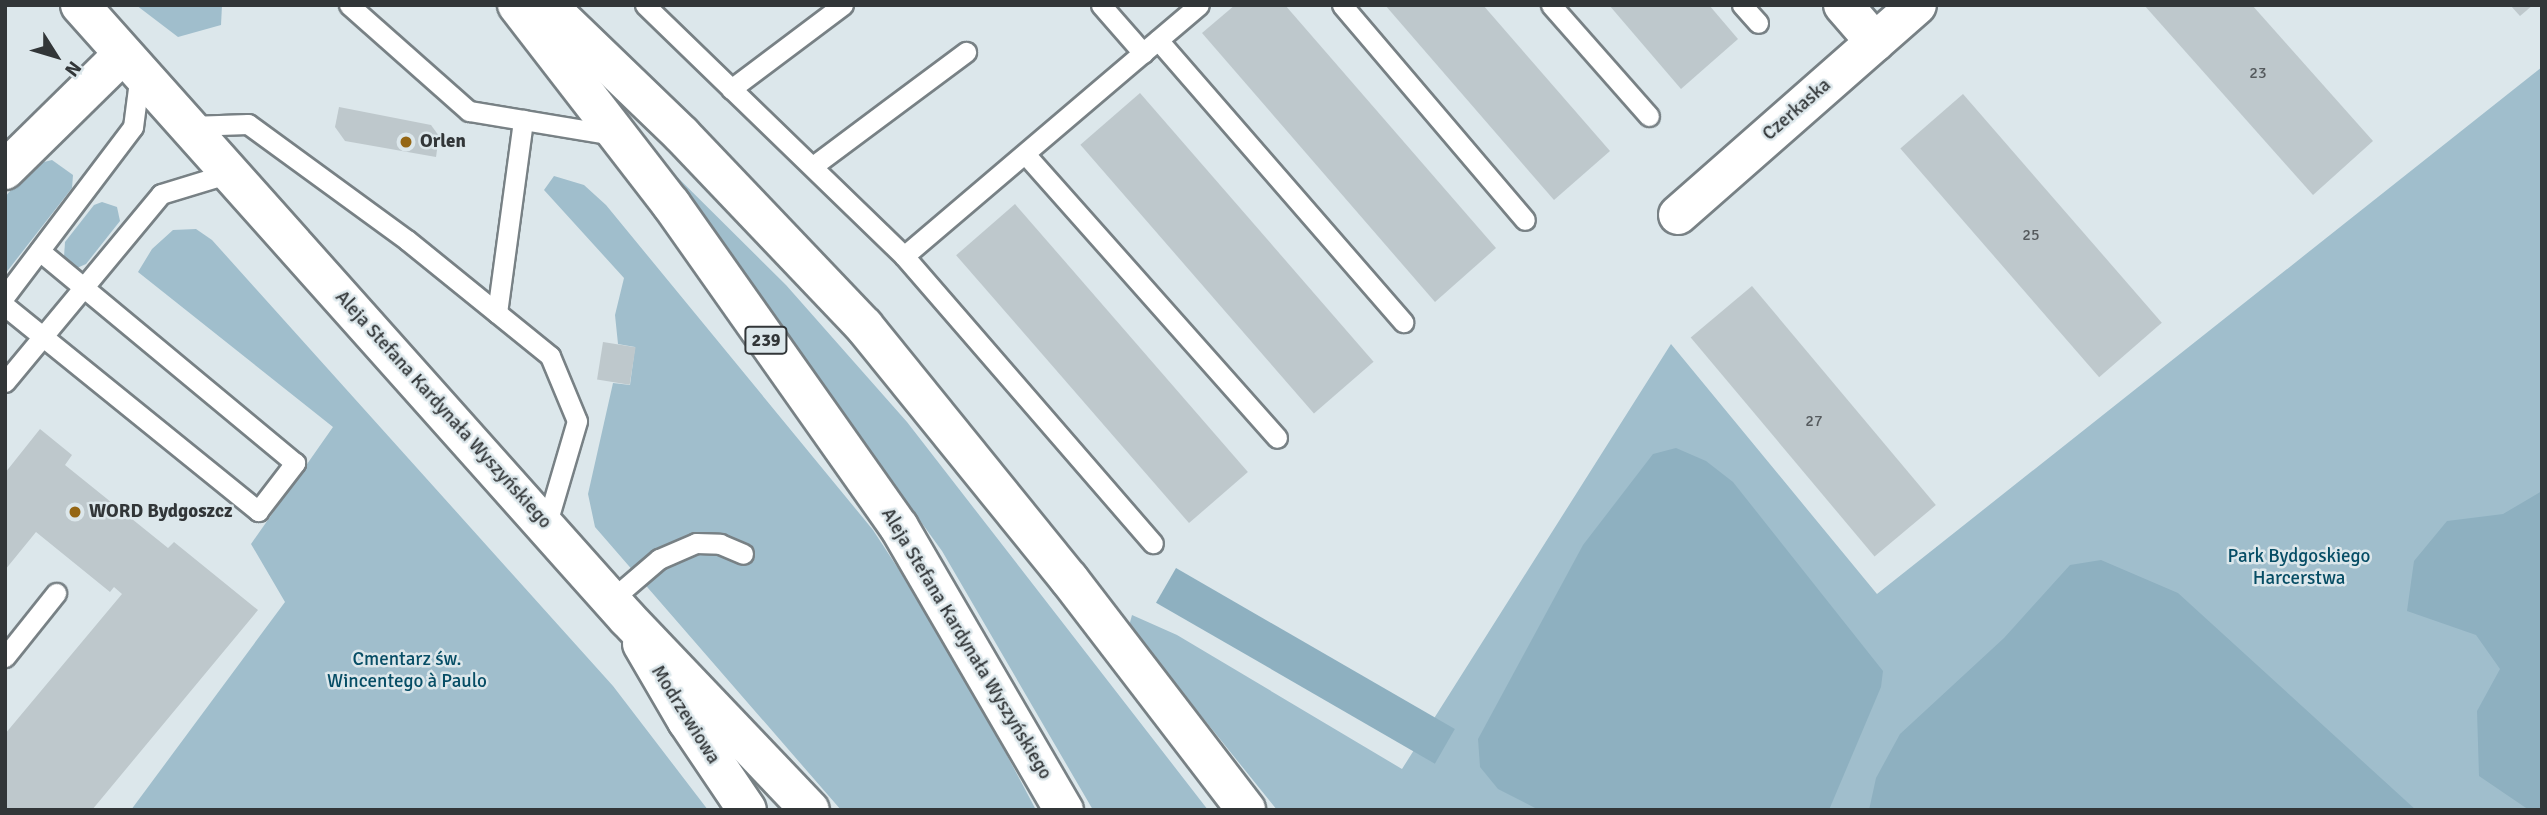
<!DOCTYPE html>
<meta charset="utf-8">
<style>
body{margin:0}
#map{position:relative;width:2547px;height:815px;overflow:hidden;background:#dce7eb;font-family:Signika,sans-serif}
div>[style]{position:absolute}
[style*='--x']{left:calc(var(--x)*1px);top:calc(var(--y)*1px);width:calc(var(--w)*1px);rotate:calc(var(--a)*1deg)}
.green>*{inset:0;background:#a0becc}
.forest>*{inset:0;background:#8eb0c0;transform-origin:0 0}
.building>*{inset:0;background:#bec8cc;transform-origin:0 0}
.roads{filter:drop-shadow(2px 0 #788185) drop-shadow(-2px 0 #788185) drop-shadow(0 2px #788185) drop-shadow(0 -2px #788185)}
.service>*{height:19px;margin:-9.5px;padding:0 9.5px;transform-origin:9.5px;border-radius:9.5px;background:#fff}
.minor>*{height:38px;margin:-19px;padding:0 19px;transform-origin:19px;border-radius:19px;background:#fff}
.tertiary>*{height:38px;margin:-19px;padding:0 19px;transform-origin:19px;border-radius:19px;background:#fff}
.primary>*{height:38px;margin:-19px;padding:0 19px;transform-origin:19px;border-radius:19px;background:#fff}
.dots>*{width:19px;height:19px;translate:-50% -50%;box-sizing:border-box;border:4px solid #dce7eb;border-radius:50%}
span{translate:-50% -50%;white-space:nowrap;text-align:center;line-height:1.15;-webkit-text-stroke:5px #dce7eb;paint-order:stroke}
.number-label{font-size:16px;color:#555a5d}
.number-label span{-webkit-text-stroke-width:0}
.shield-label span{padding:2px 5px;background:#dce7eb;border:2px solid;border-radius:5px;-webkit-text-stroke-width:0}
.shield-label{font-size:18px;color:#323638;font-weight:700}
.street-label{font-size:19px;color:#323638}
.poi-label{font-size:19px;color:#323638;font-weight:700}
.left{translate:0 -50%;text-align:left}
.park-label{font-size:19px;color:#064d65}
.frame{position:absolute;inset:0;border:7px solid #323638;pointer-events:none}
.north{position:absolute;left:21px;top:21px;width:70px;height:70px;-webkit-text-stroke:5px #dce7eb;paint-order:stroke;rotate:127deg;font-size:19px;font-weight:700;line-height:28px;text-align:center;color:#323638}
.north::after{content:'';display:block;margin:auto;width:24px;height:32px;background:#323638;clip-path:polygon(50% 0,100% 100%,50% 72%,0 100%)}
</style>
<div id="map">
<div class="green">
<div style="clip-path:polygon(136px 5px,222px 5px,221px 25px,178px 37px)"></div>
<div style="clip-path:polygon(2542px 67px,2542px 810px,1277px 810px,1129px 626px,1132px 615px,1177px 635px,1402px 769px,1671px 344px,1877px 594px)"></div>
<div style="clip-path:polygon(655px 155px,786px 285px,907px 422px,1208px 810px,1093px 810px,942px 551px)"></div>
<div style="clip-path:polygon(52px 160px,73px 175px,72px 188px,5px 274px,5px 197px,32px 165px)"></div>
<div style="clip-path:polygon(554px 176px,584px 185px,606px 205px,873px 530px,950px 648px,1036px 810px,841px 810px,595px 527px,588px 494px,613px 383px,630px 385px,635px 347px,618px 344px,615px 315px,624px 278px,544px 190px)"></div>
<div style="clip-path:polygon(102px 202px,117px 207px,120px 221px,86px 264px,77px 268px,64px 257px,65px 242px,94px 205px)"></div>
<div style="clip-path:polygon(196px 229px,212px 240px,613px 686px,708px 810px,131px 810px,285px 602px,251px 544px,333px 427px,138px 272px,152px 249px,173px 230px)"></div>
</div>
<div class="forest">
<div style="clip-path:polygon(1676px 448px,1706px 461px,1733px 482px,1883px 671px,1881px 687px,1829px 810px,1539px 810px,1498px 789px,1480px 767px,1478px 739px,1583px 545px,1653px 454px)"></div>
<div style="clip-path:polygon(2542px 491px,2542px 810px,2529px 810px,2479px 776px,2477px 711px,2500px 669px,2476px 635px,2407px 611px,2414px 561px,2447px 521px,2503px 514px)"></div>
<div style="clip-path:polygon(2101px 560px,2178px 593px,2416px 810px,1869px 810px,1876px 778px,1900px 734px,2004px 638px,2070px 565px)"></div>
<div style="left:1176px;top:568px;width:322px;height:40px;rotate:30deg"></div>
</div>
<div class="building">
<div style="clip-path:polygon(1235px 5px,1285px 5px,1496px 248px,1435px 302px,1202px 33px)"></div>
<div style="clip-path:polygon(1385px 5px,1483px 5px,1610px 151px,1554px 200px)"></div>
<div style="clip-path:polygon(1609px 5px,1709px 5px,1738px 39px,1681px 89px)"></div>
<div style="clip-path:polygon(2144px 5px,2252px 5px,2373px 141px,2313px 195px)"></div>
<div style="clip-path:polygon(2510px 5px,2533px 5px,2520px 16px)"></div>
<div style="left:1140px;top:93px;width:356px;height:79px;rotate:49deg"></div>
<div style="left:1963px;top:94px;width:303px;height:83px;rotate:49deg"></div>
<div style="clip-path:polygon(339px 107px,431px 125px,439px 136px,436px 157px,345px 141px,335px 127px)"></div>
<div style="left:1015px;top:204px;width:355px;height:78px;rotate:49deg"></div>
<div style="left:1752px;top:286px;width:286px;height:80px;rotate:50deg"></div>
<div style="left:603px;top:342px;width:33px;height:38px;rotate:9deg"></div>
<div style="clip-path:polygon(40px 429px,72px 455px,65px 465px,168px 548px,174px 542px,258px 610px,92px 810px,5px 810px,5px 734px,122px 594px,114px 587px,110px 592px,36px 532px,5px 570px,5px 473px)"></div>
</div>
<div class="roads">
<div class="service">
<div style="--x:349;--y:5;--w:160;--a:41.5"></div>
<div style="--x:469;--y:111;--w:147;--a:9.4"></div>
<div style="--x:645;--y:5;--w:361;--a:44.1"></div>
<div style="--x:904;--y:256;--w:387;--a:-40.4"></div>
<div style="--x:1101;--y:5;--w:64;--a:48.8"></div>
<div style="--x:1342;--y:5;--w:282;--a:49.6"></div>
<div style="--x:1551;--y:5;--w:148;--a:48.6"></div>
<div style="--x:1742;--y:5;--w:24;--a:48"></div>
<div style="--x:1158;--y:40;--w:374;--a:49"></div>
<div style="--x:731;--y:89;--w:140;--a:-36.9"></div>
<div style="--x:190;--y:126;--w:58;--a:-2"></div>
<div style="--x:248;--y:124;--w:197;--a:36.1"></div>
<div style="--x:407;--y:240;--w:184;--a:39"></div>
<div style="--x:550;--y:356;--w:70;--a:67.4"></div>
<div style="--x:577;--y:421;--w:109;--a:106.4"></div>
<div style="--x:1026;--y:155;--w:378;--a:48.4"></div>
<div style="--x:813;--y:166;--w:191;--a:-36.7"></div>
<div style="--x:904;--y:256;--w:380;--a:49.1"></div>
<div style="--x:5;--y:296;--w:212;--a:-52.9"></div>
<div style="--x:133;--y:127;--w:54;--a:-82.6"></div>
<div style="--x:5;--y:306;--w:326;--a:39"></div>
<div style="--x:258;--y:511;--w:61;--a:-52.4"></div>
<div style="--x:295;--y:463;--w:332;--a:-140.3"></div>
<div style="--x:497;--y:313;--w:195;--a:-82.3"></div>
<div style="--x:5;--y:382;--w:244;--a:-50.3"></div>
<div style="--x:161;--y:194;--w:75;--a:-17"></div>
<div style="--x:611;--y:600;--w:63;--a:-40.5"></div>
<div style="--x:659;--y:559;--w:40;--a:-23.4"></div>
<div style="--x:696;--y:543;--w:24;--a:2"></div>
<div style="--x:720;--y:544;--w:25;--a:23"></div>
<div style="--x:5;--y:657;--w:82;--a:-51.4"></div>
</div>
<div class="minor">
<div style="--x:1843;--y:5;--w:49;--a:49.1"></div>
<div style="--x:5;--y:170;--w:165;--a:-44.5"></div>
<div style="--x:1678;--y:215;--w:318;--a:-41.3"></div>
<div style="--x:642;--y:644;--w:89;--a:59.7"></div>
<div style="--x:687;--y:721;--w:107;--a:56"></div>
</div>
<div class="tertiary">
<div style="--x:547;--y:5;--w:187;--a:43.9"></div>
<div style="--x:682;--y:135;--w:264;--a:46.4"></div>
<div style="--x:864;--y:326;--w:326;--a:51"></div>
<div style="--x:1069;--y:579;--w:291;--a:52.5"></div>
</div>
<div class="primary">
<div style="--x:80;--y:5;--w:822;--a:48.26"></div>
<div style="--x:627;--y:618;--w:265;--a:46.4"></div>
<div style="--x:517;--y:5;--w:252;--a:52.3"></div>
<div style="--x:671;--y:204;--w:395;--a:54.8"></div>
<div style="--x:899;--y:527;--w:328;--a:59.8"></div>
</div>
</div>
<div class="dots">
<div style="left:406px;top:142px;background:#956715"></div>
<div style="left:75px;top:512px;background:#956715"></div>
</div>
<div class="number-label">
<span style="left:2258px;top:73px">23</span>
<span style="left:2031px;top:235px">25</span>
<span style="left:1814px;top:421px">27</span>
</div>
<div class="shield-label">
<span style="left:766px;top:340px">239</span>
</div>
<div class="street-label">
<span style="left:1797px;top:110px;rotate:-41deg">Czerkaska</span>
<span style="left:443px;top:410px;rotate:48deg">Aleja Stefana Kardynała Wyszyńskiego</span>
<span style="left:966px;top:644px;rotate:59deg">Aleja Stefana Kardynała Wyszyńskiego</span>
<span style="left:685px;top:715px;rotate:58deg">Modrzewiowa</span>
</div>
<div class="poi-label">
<span class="left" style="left:420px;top:142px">Orlen</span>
<span class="left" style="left:89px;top:512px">WORD Bydgoszcz</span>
</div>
<div class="park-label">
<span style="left:2299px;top:568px">Park Bydgoskiego<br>Harcerstwa</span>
<span style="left:407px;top:671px">Cmentarz św.<br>Wincentego à Paulo</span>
</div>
<div class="frame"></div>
<div class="north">N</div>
</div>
